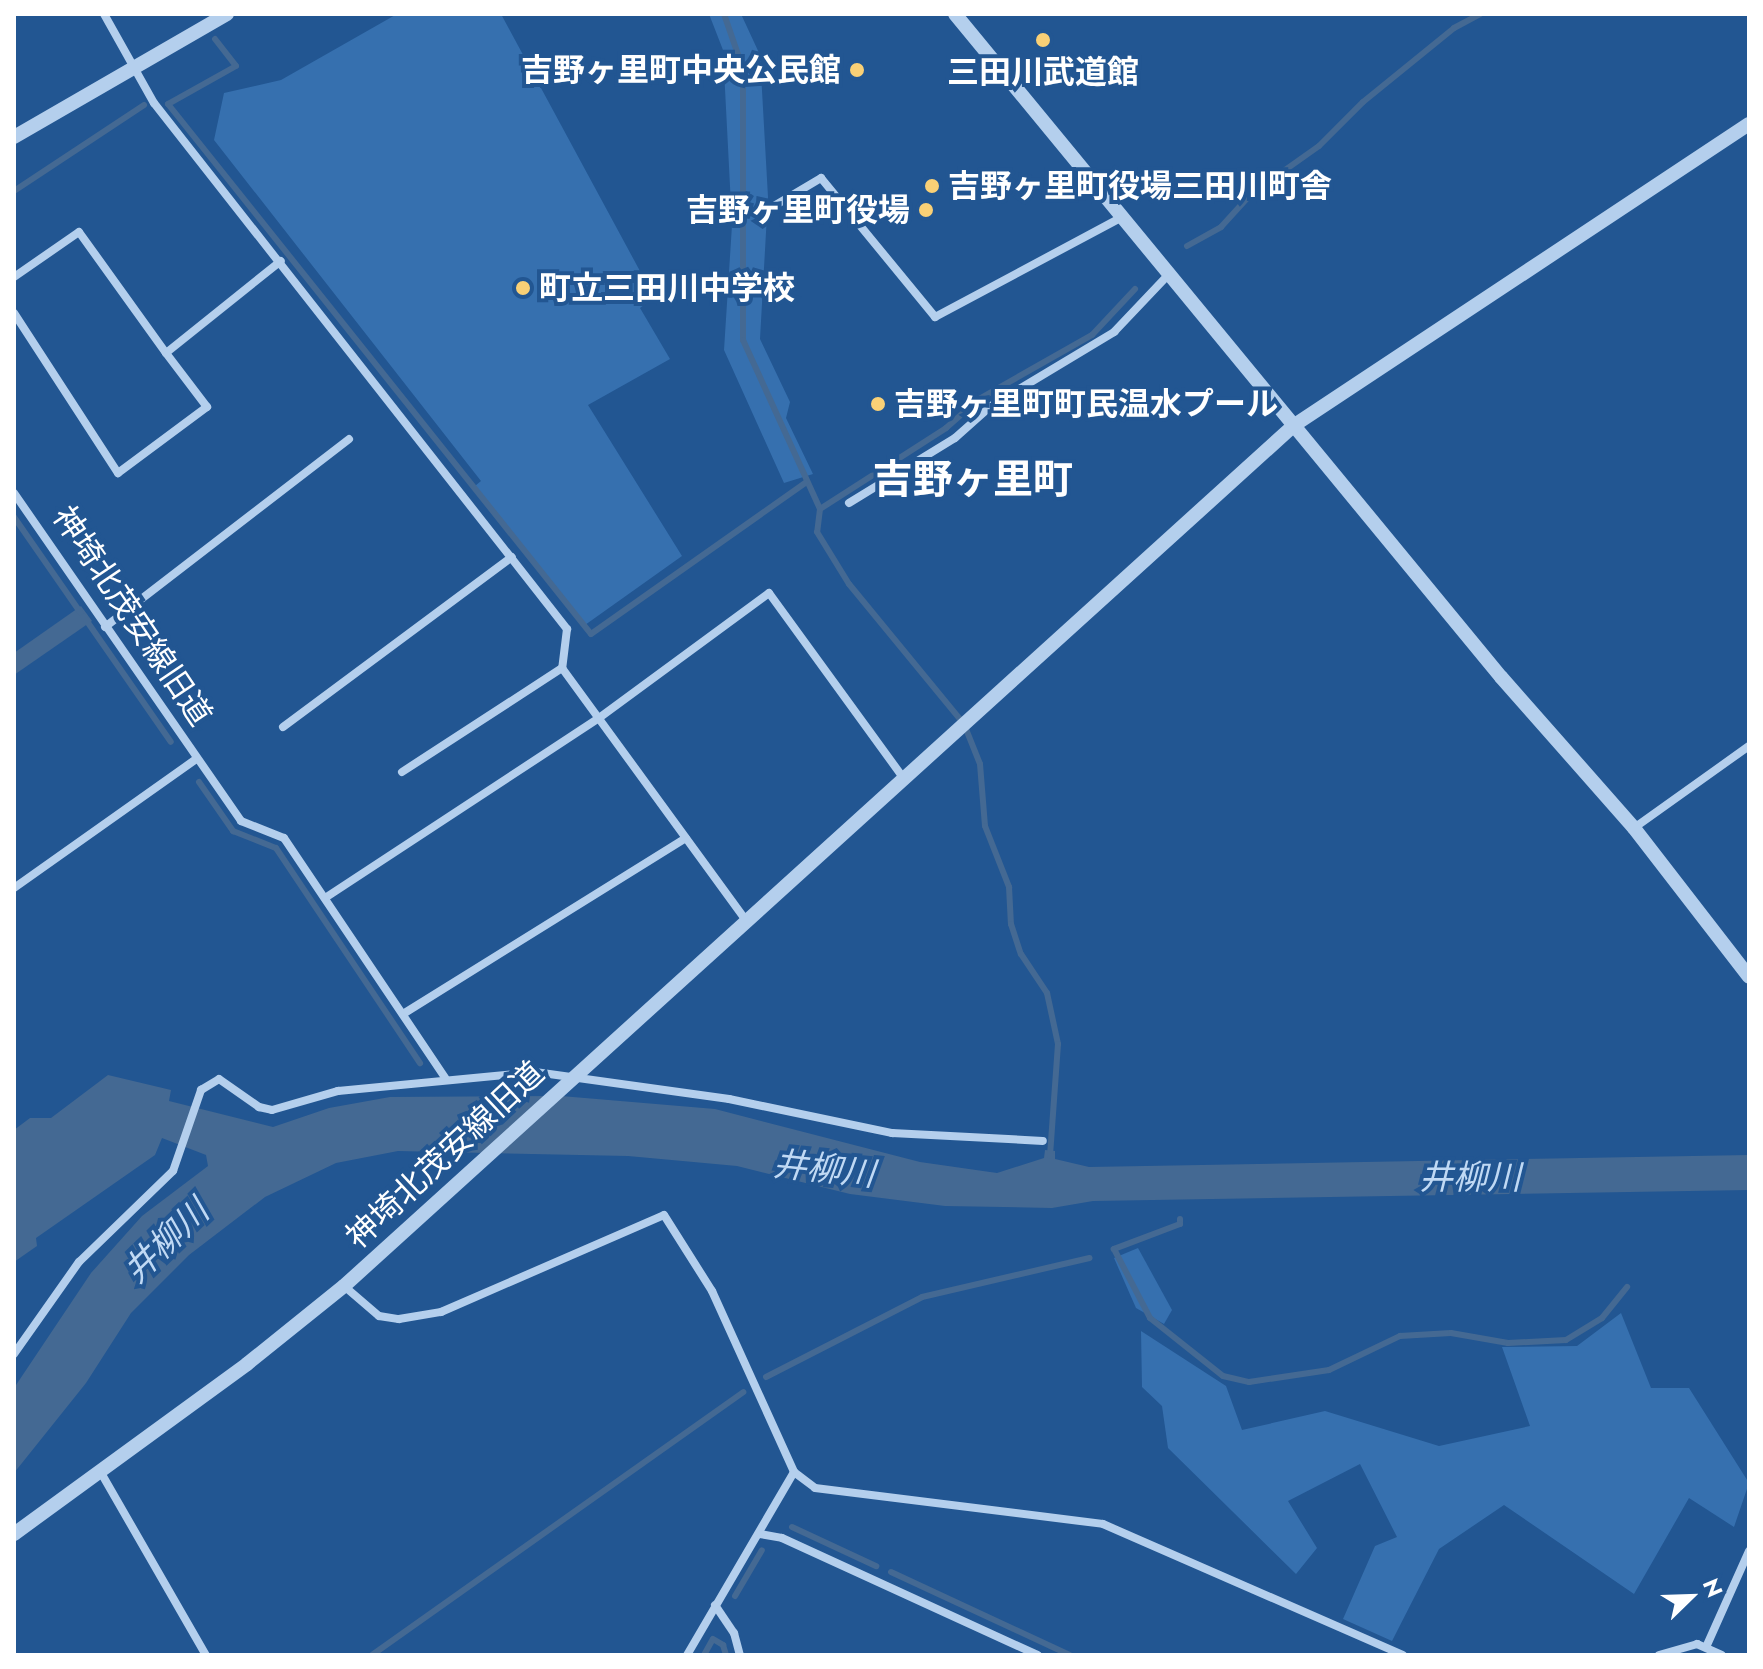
<!DOCTYPE html>
<meta charset="utf-8">
<style>
body{margin:0}
#map{position:relative;width:1763px;height:1669px;overflow:hidden;background:#225692;font-family:Jost,"Noto Sans JP",sans-serif}
div>[style]{position:absolute}
[style*='--x']{left:calc(var(--x)*1px);top:calc(var(--y)*1px);width:calc(var(--w)*1px);rotate:calc(var(--a)*1deg)}
.green>*{inset:0;background:#3670af}
.water>*{inset:0;background:#446993}
.stream>*{height:6px;margin:-3px;padding:0 3px;transform-origin:3px;border-radius:3px;background:#446993}
.minor>*{height:8px;margin:-4px;padding:0 4px;transform-origin:4px;border-radius:4px;background:#b4cfed}
.tertiary>*{height:14px;margin:-7px;padding:0 7px;transform-origin:7px;border-radius:7px;background:#b4cfed}
.dots>*{width:22px;height:22px;translate:-50% -50%;box-sizing:border-box;border:4px solid #225692;border-radius:50%}
span{translate:-50% -50%;white-space:nowrap;text-align:center;line-height:1.15;-webkit-text-stroke:8px #225692;paint-order:stroke}
.poi-label{font-size:32px;color:#fff;font-weight:700}
.right{translate:-100% -50%;text-align:right}
.left{translate:0 -50%;text-align:left}
.street-label{font-size:32px;color:#fff}
.water-label{font-size:34px;color:#c0d9f4;font-style:italic}
.district-label{font-size:40px;color:#fff;font-weight:700}
.frame{position:absolute;inset:0;border:16px solid #fff;pointer-events:none}
.north{position:absolute;left:1651px;top:1557px;width:80px;height:80px;-webkit-text-stroke:6px #225692;paint-order:stroke;rotate:67deg;font-size:22px;font-weight:700;line-height:32px;text-align:center;color:#fff}
.north::after{content:'';display:block;margin:auto;width:28px;height:36px;background:#fff;clip-path:polygon(50% 0,100% 100%,50% 72%,0 100%)}
</style>
<div id="map">
<div class="green">
<div style="clip-path:polygon(397px 14px,501px 14px,654px 297px,640px 308px,670px 359px,588px 405px,682px 556px,585px 625px,475px 486px,481px 481px,214px 140px,224px 93px,281px 80px)"></div>
<div style="clip-path:polygon(709px 14px,741px 14px,760px 55px,768px 197px,760px 339px,790px 402px,786px 418px,813px 474px,784px 483px,724px 350px,732px 225px,723px 50px)"></div>
<div style="clip-path:polygon(1138px 1248px,1172px 1310px,1164px 1324px,1136px 1308px,1114px 1258px)"></div>
<div style="clip-path:polygon(1621px 1313px,1651px 1388px,1689px 1388px,1749px 1483px,1734px 1527px,1689px 1498px,1634px 1594px,1504px 1505px,1439px 1549px,1392px 1641px,1343px 1619px,1375px 1546px,1397px 1537px,1360px 1464px,1288px 1501px,1317px 1548px,1296px 1574px,1168px 1448px,1162px 1406px,1142px 1387px,1141px 1331px,1226px 1386px,1242px 1430px,1325px 1411px,1439px 1446px,1530px 1426px,1502px 1347px,1577px 1346px)"></div>
</div>
<div class="water">
<div style="clip-path:polygon(81px 606px,92px 621px,14px 675px,14px 653px)"></div>
<div style="clip-path:polygon(108px 1075px,171px 1090px,169px 1101px,273px 1127px,329px 1108px,390px 1097px,561px 1096px,715px 1109px,920px 1162px,997px 1173px,1044px 1158px,1045px 1150px,1055px 1151px,1055px 1159px,1089px 1167px,1749px 1155px,1749px 1190px,1093px 1201px,1052px 1208px,945px 1206px,850px 1194px,737px 1166px,628px 1156px,398px 1151px,336px 1163px,265px 1197px,189px 1255px,131px 1313px,86px 1383px,14px 1473px,14px 1388px,91px 1273px,142px 1216px,208px 1166px,206px 1155px,162px 1138px,155px 1155px,36px 1238px,37px 1246px,14px 1262px,14px 1130px,30px 1118px,51px 1118px)"></div>
</div>
<div class="stream">
<div style="--x:724;--y:14;--w:58;--a:70.9"></div>
<div style="--x:743;--y:69;--w:271;--a:90"></div>
<div style="--x:743;--y:340;--w:186;--a:65.5"></div>
<div style="--x:820;--y:509;--w:23;--a:97"></div>
<div style="--x:817;--y:532;--w:61;--a:58.4"></div>
<div style="--x:849;--y:584;--w:181;--a:50.6"></div>
<div style="--x:964;--y:724;--w:43;--a:68.2"></div>
<div style="--x:980;--y:764;--w:62;--a:85.4"></div>
<div style="--x:985;--y:826;--w:66;--a:68.5"></div>
<div style="--x:1009;--y:887;--w:37;--a:87"></div>
<div style="--x:1011;--y:924;--w:32;--a:72"></div>
<div style="--x:1021;--y:954;--w:47;--a:56.3"></div>
<div style="--x:1047;--y:993;--w:52;--a:77.8"></div>
<div style="--x:1058;--y:1044;--w:112;--a:94.1"></div>
<div style="--x:215;--y:39;--w:34;--a:52"></div>
<div style="--x:236;--y:66;--w:78;--a:150.8"></div>
<div style="--x:168;--y:104;--w:678;--a:51.41"></div>
<div style="--x:591;--y:634;--w:262;--a:-35.2"></div>
<div style="--x:14;--y:191;--w:156;--a:-33.5"></div>
<div style="--x:1187;--y:246;--w:39;--a:-29"></div>
<div style="--x:1221;--y:227;--w:45;--a:-47.7"></div>
<div style="--x:1251;--y:194;--w:83;--a:-35.2"></div>
<div style="--x:1319;--y:146;--w:62;--a:-45"></div>
<div style="--x:1363;--y:102;--w:117;--a:-39.1"></div>
<div style="--x:1454;--y:28;--w:30;--a:-28"></div>
<div style="--x:820;--y:509;--w:150;--a:-32.7"></div>
<div style="--x:946;--y:428;--w:44;--a:-41.3"></div>
<div style="--x:979;--y:399;--w:130;--a:-29.5"></div>
<div style="--x:1092;--y:335;--w:63;--a:-46.9"></div>
<div style="--x:14;--y:517;--w:116;--a:55.2"></div>
<div style="--x:84;--y:617;--w:152;--a:55.2"></div>
<div style="--x:199;--y:782;--w:60;--a:55.2"></div>
<div style="--x:233;--y:831;--w:46;--a:21.6"></div>
<div style="--x:276;--y:848;--w:259;--a:56.2"></div>
<div style="--x:1180;--y:1219;--w:5;--a:90"></div>
<div style="--x:1180;--y:1224;--w:71;--a:159.3"></div>
<div style="--x:1114;--y:1249;--w:78;--a:62.4"></div>
<div style="--x:1150;--y:1318;--w:93;--a:38.5"></div>
<div style="--x:1223;--y:1376;--w:27;--a:13"></div>
<div style="--x:1249;--y:1382;--w:81;--a:-8.5"></div>
<div style="--x:1329;--y:1370;--w:79;--a:-25.6"></div>
<div style="--x:1400;--y:1336;--w:51;--a:-3.4"></div>
<div style="--x:1451;--y:1333;--w:58;--a:10"></div>
<div style="--x:1508;--y:1343;--w:58;--a:-3"></div>
<div style="--x:1566;--y:1340;--w:42;--a:-31.4"></div>
<div style="--x:1602;--y:1318;--w:40;--a:-51"></div>
<div style="--x:766;--y:1377;--w:175;--a:-27.1"></div>
<div style="--x:922;--y:1297;--w:172;--a:-13.1"></div>
<div style="--x:792;--y:1527;--w:93;--a:24.9"></div>
<div style="--x:891;--y:1572;--w:197;--a:24.9"></div>
<div style="--x:735;--y:1596;--w:53;--a:-59.6"></div>
<div style="--x:372;--y:1655;--w:455;--a:-35.3"></div>
<div style="--x:704;--y:1655;--w:18;--a:-61"></div>
<div style="--x:713;--y:1639;--w:12;--a:31"></div>
<div style="--x:723;--y:1645;--w:10;--a:73"></div>
</div>
<div class="minor">
<div style="--x:104;--y:14;--w:102;--a:60.7"></div>
<div style="--x:154;--y:103;--w:669;--a:51.86"></div>
<div style="--x:567;--y:629;--w:39;--a:97"></div>
<div style="--x:562;--y:668;--w:311;--a:53.9"></div>
<div style="--x:774;--y:206;--w:55;--a:-30.8"></div>
<div style="--x:821;--y:178;--w:180;--a:50.6"></div>
<div style="--x:935;--y:317;--w:212;--a:-28.1"></div>
<div style="--x:14;--y:277;--w:79;--a:-34.7"></div>
<div style="--x:79;--y:232;--w:149;--a:54.3"></div>
<div style="--x:14;--y:313;--w:191;--a:57"></div>
<div style="--x:118;--y:473;--w:111;--a:-36.6"></div>
<div style="--x:207;--y:407;--w:68;--a:-127.2"></div>
<div style="--x:166;--y:353;--w:147;--a:-38.7"></div>
<div style="--x:14;--y:493;--w:399;--a:55.3"></div>
<div style="--x:241;--y:821;--w:46;--a:21.6"></div>
<div style="--x:284;--y:838;--w:289;--a:56.1"></div>
<div style="--x:849;--y:503;--w:124;--a:-31.5"></div>
<div style="--x:955;--y:438;--w:48;--a:-41.6"></div>
<div style="--x:991;--y:406;--w:144;--a:-31"></div>
<div style="--x:1114;--y:332;--w:81;--a:-46.5"></div>
<div style="--x:105;--y:627;--w:308;--a:-37.6"></div>
<div style="--x:283;--y:727;--w:285;--a:-36.6"></div>
<div style="--x:402;--y:772;--w:191;--a:-33"></div>
<div style="--x:1634;--y:828;--w:141;--a:-35.5"></div>
<div style="--x:14;--y:888;--w:223;--a:-35.3"></div>
<div style="--x:325;--y:898;--w:328;--a:-33.3"></div>
<div style="--x:599;--y:718;--w:211;--a:-36.3"></div>
<div style="--x:769;--y:593;--w:226;--a:54"></div>
<div style="--x:403;--y:1014;--w:333;--a:-31.9"></div>
<div style="--x:344;--y:1286;--w:46;--a:40.6"></div>
<div style="--x:379;--y:1316;--w:20;--a:9"></div>
<div style="--x:399;--y:1319;--w:43;--a:-9.5"></div>
<div style="--x:441;--y:1312;--w:243;--a:-23.5"></div>
<div style="--x:664;--y:1215;--w:90;--a:57.7"></div>
<div style="--x:712;--y:1291;--w:199;--a:65.6"></div>
<div style="--x:794;--y:1472;--w:212;--a:120.3"></div>
<div style="--x:14;--y:1354;--w:113;--a:-54.8"></div>
<div style="--x:79;--y:1262;--w:131;--a:-44.1"></div>
<div style="--x:173;--y:1171;--w:86;--a:-70.9"></div>
<div style="--x:201;--y:1090;--w:21;--a:-31"></div>
<div style="--x:219;--y:1079;--w:49;--a:35"></div>
<div style="--x:259;--y:1107;--w:13;--a:13"></div>
<div style="--x:272;--y:1110;--w:69;--a:-16.1"></div>
<div style="--x:338;--y:1091;--w:198;--a:-5.5"></div>
<div style="--x:535;--y:1072;--w:196;--a:7.9"></div>
<div style="--x:729;--y:1099;--w:167;--a:11.8"></div>
<div style="--x:892;--y:1133;--w:151;--a:3"></div>
<div style="--x:100;--y:1471;--w:212;--a:60.1"></div>
<div style="--x:794;--y:1472;--w:26;--a:37"></div>
<div style="--x:815;--y:1488;--w:290;--a:7.1"></div>
<div style="--x:1103;--y:1524;--w:327;--a:23.6"></div>
<div style="--x:760;--y:1534;--w:22;--a:10"></div>
<div style="--x:782;--y:1538;--w:281;--a:24.6"></div>
<div style="--x:715;--y:1605;--w:34;--a:56"></div>
<div style="--x:734;--y:1633;--w:23;--a:75"></div>
<div style="--x:1707;--y:1645;--w:103;--a:-65.9"></div>
<div style="--x:1659;--y:1655;--w:40;--a:-16"></div>
<div style="--x:1697;--y:1644;--w:27;--a:24"></div>
</div>
<div class="tertiary">
<div style="--x:955;--y:14;--w:859;--a:50.53"></div>
<div style="--x:1501;--y:677;--w:201;--a:48.6"></div>
<div style="--x:1634;--y:828;--w:188;--a:52.3"></div>
<div style="--x:14;--y:137;--w:246;--a:-30"></div>
<div style="--x:14;--y:1534;--w:288;--a:-36.1"></div>
<div style="--x:247;--y:1364;--w:124;--a:-38.8"></div>
<div style="--x:344;--y:1286;--w:1281;--a:-42.18"></div>
<div style="--x:1293;--y:426;--w:547;--a:-33.52"></div>
</div>
<div class="dots">
<div style="left:1043px;top:40px;background:#f9d076"></div>
<div style="left:857px;top:70px;background:#f9d076"></div>
<div style="left:932px;top:186px;background:#f9d076"></div>
<div style="left:926px;top:210px;background:#f9d076"></div>
<div style="left:523px;top:288px;background:#f9d076"></div>
<div style="left:878px;top:404px;background:#f9d076"></div>
</div>
<div class="poi-label">
<span class="right" style="left:841px;top:70px">吉野ヶ里町中央公民館</span>
<span style="left:1043px;top:72px">三田川武道館</span>
<span class="left" style="left:948px;top:186px">吉野ヶ里町役場三田川町舎</span>
<span class="right" style="left:910px;top:210px">吉野ヶ里町役場</span>
<span class="left" style="left:539px;top:288px">町立三田川中学校</span>
<span class="left" style="left:894px;top:404px">吉野ヶ里町町民温水プール</span>
</div>
<div class="street-label">
<span style="left:132px;top:616px;rotate:56deg">神埼北茂安線旧道</span>
<span style="left:445px;top:1155px;rotate:-43deg">神埼北茂安線旧道</span>
</div>
<div class="water-label">
<span style="left:824px;top:1169px;rotate:6deg">井柳川</span>
<span style="left:1470px;top:1178px">井柳川</span>
<span style="left:166px;top:1241px;rotate:-44deg">井柳川</span>
</div>
<div class="district-label">
<span style="left:973px;top:479px">吉野ヶ里町</span>
</div>
<div class="frame"></div>
<div class="north">N</div>
</div>
